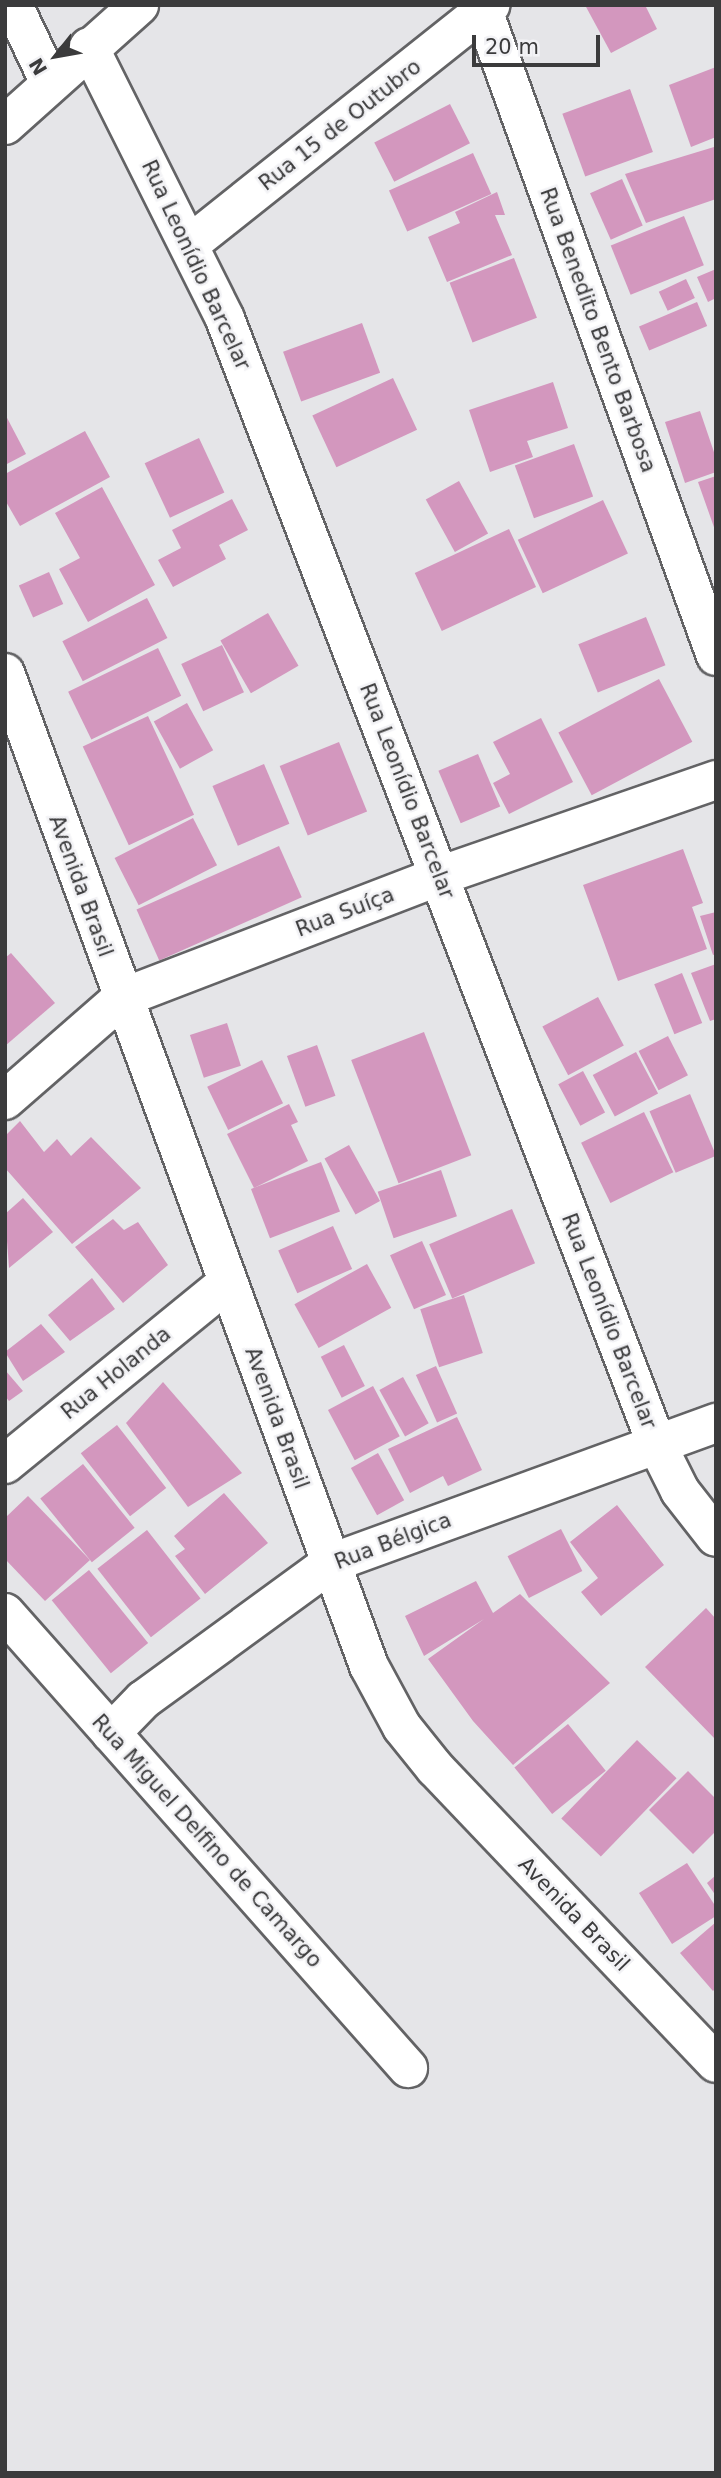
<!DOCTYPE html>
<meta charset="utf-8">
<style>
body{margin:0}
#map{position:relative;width:721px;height:2478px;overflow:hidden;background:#e5e5e8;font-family:"DejaVu Sans",sans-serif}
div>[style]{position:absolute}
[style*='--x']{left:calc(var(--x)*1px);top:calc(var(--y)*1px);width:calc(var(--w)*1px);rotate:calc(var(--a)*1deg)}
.building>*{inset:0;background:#d397be;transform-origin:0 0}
.roads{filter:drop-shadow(2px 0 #636365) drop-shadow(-2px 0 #636365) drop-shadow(0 2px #636365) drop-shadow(0 -2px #636365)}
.minor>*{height:38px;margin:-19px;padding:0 19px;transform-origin:19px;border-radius:19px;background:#fff}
.tertiary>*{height:38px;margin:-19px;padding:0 19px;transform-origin:19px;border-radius:19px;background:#fff}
span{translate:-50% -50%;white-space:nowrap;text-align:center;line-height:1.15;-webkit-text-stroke:5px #f2f2f5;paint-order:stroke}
.street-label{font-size:21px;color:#3b3b3c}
.frame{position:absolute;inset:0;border:7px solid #3b3b3c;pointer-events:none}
.north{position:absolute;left:21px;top:21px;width:70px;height:70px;-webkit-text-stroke:5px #f2f2f5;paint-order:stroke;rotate:239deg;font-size:19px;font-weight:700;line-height:28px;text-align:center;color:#3b3b3c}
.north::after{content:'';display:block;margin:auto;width:24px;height:32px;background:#3b3b3c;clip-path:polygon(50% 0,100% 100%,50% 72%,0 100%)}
.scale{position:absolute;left:472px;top:35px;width:128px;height:32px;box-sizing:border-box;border:4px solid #3b3b3c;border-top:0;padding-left:9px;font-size:21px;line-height:24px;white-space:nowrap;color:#3b3b3c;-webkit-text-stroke:5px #f2f2f5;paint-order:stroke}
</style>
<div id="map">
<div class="building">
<div style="clip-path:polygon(585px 5px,645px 5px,657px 29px,611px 53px)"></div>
<div style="clip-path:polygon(716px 67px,716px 137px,691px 147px,669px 85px)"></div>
<div style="left:630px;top:89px;width:67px;height:72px;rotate:70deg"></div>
<div style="left:450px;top:104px;width:44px;height:85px;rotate:63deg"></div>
<div style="clip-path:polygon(714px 147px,716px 199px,646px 223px,625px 174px)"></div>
<div style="left:473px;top:153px;width:45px;height:92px;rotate:66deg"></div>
<div style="left:622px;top:179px;width:51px;height:35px;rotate:66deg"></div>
<div style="clip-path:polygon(497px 192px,505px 215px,495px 215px,512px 255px,447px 282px,428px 237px,460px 223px,455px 212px)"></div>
<div style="left:684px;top:216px;width:53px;height:79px;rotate:68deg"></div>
<div style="left:514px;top:258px;width:64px;height:69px;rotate:69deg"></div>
<div style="clip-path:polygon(716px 269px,716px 298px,708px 302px,697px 277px)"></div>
<div style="left:686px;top:279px;width:21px;height:30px;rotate:65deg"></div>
<div style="left:697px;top:302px;width:26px;height:63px;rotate:67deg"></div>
<div style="left:362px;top:323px;width:53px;height:84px;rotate:70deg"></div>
<div style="left:393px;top:378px;width:57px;height:89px;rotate:65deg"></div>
<div style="clip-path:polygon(553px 382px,568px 428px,527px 441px,533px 457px,490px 472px,469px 410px)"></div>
<div style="clip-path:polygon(700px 411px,716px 458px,716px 472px,685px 483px,665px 422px)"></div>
<div style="clip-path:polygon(5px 414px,26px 454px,5px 465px)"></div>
<div style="clip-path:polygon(85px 431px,110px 477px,20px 526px,5px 500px,5px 474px)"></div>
<div style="left:199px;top:438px;width:60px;height:60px;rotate:65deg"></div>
<div style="left:574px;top:444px;width:56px;height:63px;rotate:70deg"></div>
<div style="clip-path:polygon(716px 476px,716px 530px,715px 530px,698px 482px)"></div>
<div style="left:459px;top:481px;width:60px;height:38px;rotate:61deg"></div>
<div style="clip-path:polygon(102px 487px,155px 585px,88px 622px,59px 569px,80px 558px,55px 513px)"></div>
<div style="clip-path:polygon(232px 499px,248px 530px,219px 545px,226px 559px,173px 587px,158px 560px,181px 548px,172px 530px)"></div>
<div style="left:603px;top:500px;width:59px;height:94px;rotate:65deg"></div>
<div style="left:509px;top:529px;width:64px;height:104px;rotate:65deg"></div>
<div style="left:49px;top:572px;width:35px;height:33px;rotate:66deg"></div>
<div style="left:147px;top:598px;width:45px;height:95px;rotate:63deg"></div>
<div style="left:268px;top:613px;width:61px;height:55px;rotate:60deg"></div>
<div style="left:646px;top:617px;width:52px;height:73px;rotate:68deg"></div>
<div style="left:222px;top:645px;width:52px;height:45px;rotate:65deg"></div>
<div style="left:158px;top:648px;width:53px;height:100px;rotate:64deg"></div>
<div style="left:659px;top:679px;width:71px;height:114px;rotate:62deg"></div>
<div style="left:187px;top:703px;width:54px;height:38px;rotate:61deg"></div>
<div style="left:148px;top:716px;width:109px;height:72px;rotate:65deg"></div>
<div style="clip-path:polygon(541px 718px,573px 782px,509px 814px,493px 783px,510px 774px,493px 742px)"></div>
<div style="left:339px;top:742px;width:75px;height:64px;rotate:68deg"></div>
<div style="left:478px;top:754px;width:57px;height:43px;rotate:67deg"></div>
<div style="left:264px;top:764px;width:65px;height:56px;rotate:67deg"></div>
<div style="left:193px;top:818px;width:53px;height:88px;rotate:63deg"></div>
<div style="left:279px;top:846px;width:56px;height:156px;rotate:66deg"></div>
<div style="clip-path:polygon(683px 849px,703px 903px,692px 907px,707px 949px,618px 981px,583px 885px)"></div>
<div style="clip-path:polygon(716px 912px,716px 954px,713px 955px,700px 916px)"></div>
<div style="clip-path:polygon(11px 953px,55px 1003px,5px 1046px,5px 958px)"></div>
<div style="clip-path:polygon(716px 964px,716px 1019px,710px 1021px,691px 973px)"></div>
<div style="left:682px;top:973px;width:54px;height:30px;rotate:68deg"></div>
<div style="left:598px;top:997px;width:55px;height:63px;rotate:62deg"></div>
<div style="left:227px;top:1023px;width:45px;height:39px;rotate:72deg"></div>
<div style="left:424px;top:1032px;width:132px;height:78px;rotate:69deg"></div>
<div style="left:668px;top:1036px;width:44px;height:33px;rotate:63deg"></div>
<div style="left:317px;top:1045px;width:54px;height:32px;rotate:70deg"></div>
<div style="left:636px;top:1052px;width:47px;height:49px;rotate:62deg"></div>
<div style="left:262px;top:1060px;width:48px;height:61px;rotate:64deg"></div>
<div style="left:583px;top:1071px;width:47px;height:28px;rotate:62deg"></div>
<div style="left:690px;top:1094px;width:67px;height:44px;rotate:67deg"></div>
<div style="clip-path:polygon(289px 1104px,298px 1122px,291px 1125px,308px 1161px,254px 1188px,227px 1134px)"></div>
<div style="left:644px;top:1112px;width:67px;height:70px;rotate:64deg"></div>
<div style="clip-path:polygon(20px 1121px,44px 1152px,57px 1139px,71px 1156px,91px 1137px,141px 1188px,72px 1244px,5px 1168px,5px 1136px)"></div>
<div style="left:349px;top:1145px;width:64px;height:28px;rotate:61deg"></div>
<div style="left:321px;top:1162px;width:53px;height:75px;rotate:69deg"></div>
<div style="left:441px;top:1170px;width:49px;height:67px;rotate:71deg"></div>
<div style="clip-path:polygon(23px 1198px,53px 1232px,9px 1268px,5px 1214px)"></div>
<div style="left:512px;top:1209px;width:59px;height:90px;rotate:67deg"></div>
<div style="clip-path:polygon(113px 1219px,124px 1230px,138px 1222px,168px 1265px,123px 1303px,75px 1247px)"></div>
<div style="left:333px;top:1226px;width:47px;height:60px;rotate:66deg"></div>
<div style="left:422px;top:1241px;width:59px;height:35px;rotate:66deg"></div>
<div style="left:367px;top:1264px;width:50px;height:83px;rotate:61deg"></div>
<div style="clip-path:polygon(92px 1278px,115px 1309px,70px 1341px,48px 1315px)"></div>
<div style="left:464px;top:1295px;width:61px;height:46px;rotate:72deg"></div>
<div style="clip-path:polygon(41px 1324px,65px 1352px,23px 1381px,5px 1352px)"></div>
<div style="left:344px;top:1345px;width:46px;height:26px;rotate:63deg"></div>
<div style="left:436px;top:1366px;width:52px;height:22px;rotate:66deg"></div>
<div style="clip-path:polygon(5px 1370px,23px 1391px,9px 1401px,5px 1396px)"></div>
<div style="left:403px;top:1377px;width:53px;height:27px;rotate:61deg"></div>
<div style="clip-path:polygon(163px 1382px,242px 1473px,188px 1507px,126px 1423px)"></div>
<div style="left:373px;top:1386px;width:57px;height:51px;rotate:62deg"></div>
<div style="clip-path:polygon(457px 1417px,482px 1470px,448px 1486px,443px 1476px,410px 1493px,388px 1449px)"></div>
<div style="left:117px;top:1425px;width:80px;height:46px;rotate:52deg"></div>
<div style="left:378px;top:1453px;width:54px;height:31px;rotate:61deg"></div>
<div style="left:83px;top:1464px;width:82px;height:55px;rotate:51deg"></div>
<div style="clip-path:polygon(224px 1493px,268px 1543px,205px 1594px,175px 1556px,185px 1549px,174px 1536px)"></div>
<div style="clip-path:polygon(28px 1496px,90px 1560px,45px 1601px,5px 1559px,5px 1518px)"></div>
<div style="clip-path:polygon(617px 1505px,664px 1565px,601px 1616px,581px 1592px,598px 1578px,570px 1542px)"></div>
<div style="left:561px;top:1529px;width:47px;height:60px;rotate:63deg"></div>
<div style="left:147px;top:1530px;width:87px;height:63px;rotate:52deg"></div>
<div style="left:89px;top:1570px;width:94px;height:48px;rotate:51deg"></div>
<div style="clip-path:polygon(476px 1581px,493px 1613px,520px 1594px,610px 1683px,513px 1765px,473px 1721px,428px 1659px,484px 1619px,424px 1656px,405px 1616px)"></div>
<div style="clip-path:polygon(706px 1608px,716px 1619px,716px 1740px,645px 1667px)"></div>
<div style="left:568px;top:1724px;width:60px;height:69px;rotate:51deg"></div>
<div style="left:637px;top:1740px;width:55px;height:109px;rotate:44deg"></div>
<div style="clip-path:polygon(688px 1771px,716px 1799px,716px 1831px,693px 1854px,649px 1810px)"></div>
<div style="clip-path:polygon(687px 1863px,716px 1907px,716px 1916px,672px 1944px,639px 1893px)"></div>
<div style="clip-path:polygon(716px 1875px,716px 1896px,707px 1883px)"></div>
<div style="clip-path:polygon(716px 1922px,716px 1988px,713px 1991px,680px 1953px)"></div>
</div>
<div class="roads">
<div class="minor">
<div style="--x:13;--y:5;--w:86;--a:64.6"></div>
<div style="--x:481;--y:5;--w:692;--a:70.15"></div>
<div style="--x:89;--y:47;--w:304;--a:63.4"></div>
<div style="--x:225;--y:319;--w:1206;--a:69.01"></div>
<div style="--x:657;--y:1445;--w:51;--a:63.4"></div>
<div style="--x:680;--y:1491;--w:58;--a:52"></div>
<div style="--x:5;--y:125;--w:180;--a:-41.8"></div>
<div style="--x:190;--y:244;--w:384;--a:-38.5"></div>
<div style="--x:5;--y:1100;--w:155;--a:-41.1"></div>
<div style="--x:122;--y:998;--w:340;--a:-21"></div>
<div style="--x:439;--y:876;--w:293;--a:-19.1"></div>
<div style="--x:5;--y:1464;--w:286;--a:-39.2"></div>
<div style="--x:5;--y:1613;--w:608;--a:48.47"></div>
<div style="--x:111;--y:1733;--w:46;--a:-45.9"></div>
<div style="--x:143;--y:1700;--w:233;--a:-36.1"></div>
<div style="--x:331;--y:1563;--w:410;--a:-20"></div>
</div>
<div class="tertiary">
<div style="--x:5;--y:673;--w:1058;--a:69.87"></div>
<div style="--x:369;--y:1666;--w:69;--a:61.6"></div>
<div style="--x:402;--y:1727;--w:53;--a:51.2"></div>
<div style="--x:435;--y:1768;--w:407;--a:46.4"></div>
</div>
</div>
<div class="street-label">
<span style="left:340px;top:125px;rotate:-38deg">Rua 15 de Outubro</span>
<span style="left:196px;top:265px;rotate:65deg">Rua Leonídio Barcelar</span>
<span style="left:598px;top:330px;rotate:70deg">Rua Benedito Bento Barbosa</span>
<span style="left:407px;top:791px;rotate:69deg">Rua Leonídio Barcelar</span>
<span style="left:81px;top:886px;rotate:70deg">Avenida Brasil</span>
<span style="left:345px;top:912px;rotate:-21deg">Rua Suíça</span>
<span style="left:609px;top:1321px;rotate:69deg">Rua Leonídio Barcelar</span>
<span style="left:116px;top:1373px;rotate:-39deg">Rua Holanda</span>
<span style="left:277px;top:1418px;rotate:70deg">Avenida Brasil</span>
<span style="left:393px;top:1541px;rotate:-21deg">Rua Bélgica</span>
<span style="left:207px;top:1841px;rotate:48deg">Rua Miguel Delfino de Camargo</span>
<span style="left:574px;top:1914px;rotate:46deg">Avenida Brasil</span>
</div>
<div class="frame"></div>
<div class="north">N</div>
<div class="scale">20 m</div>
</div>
